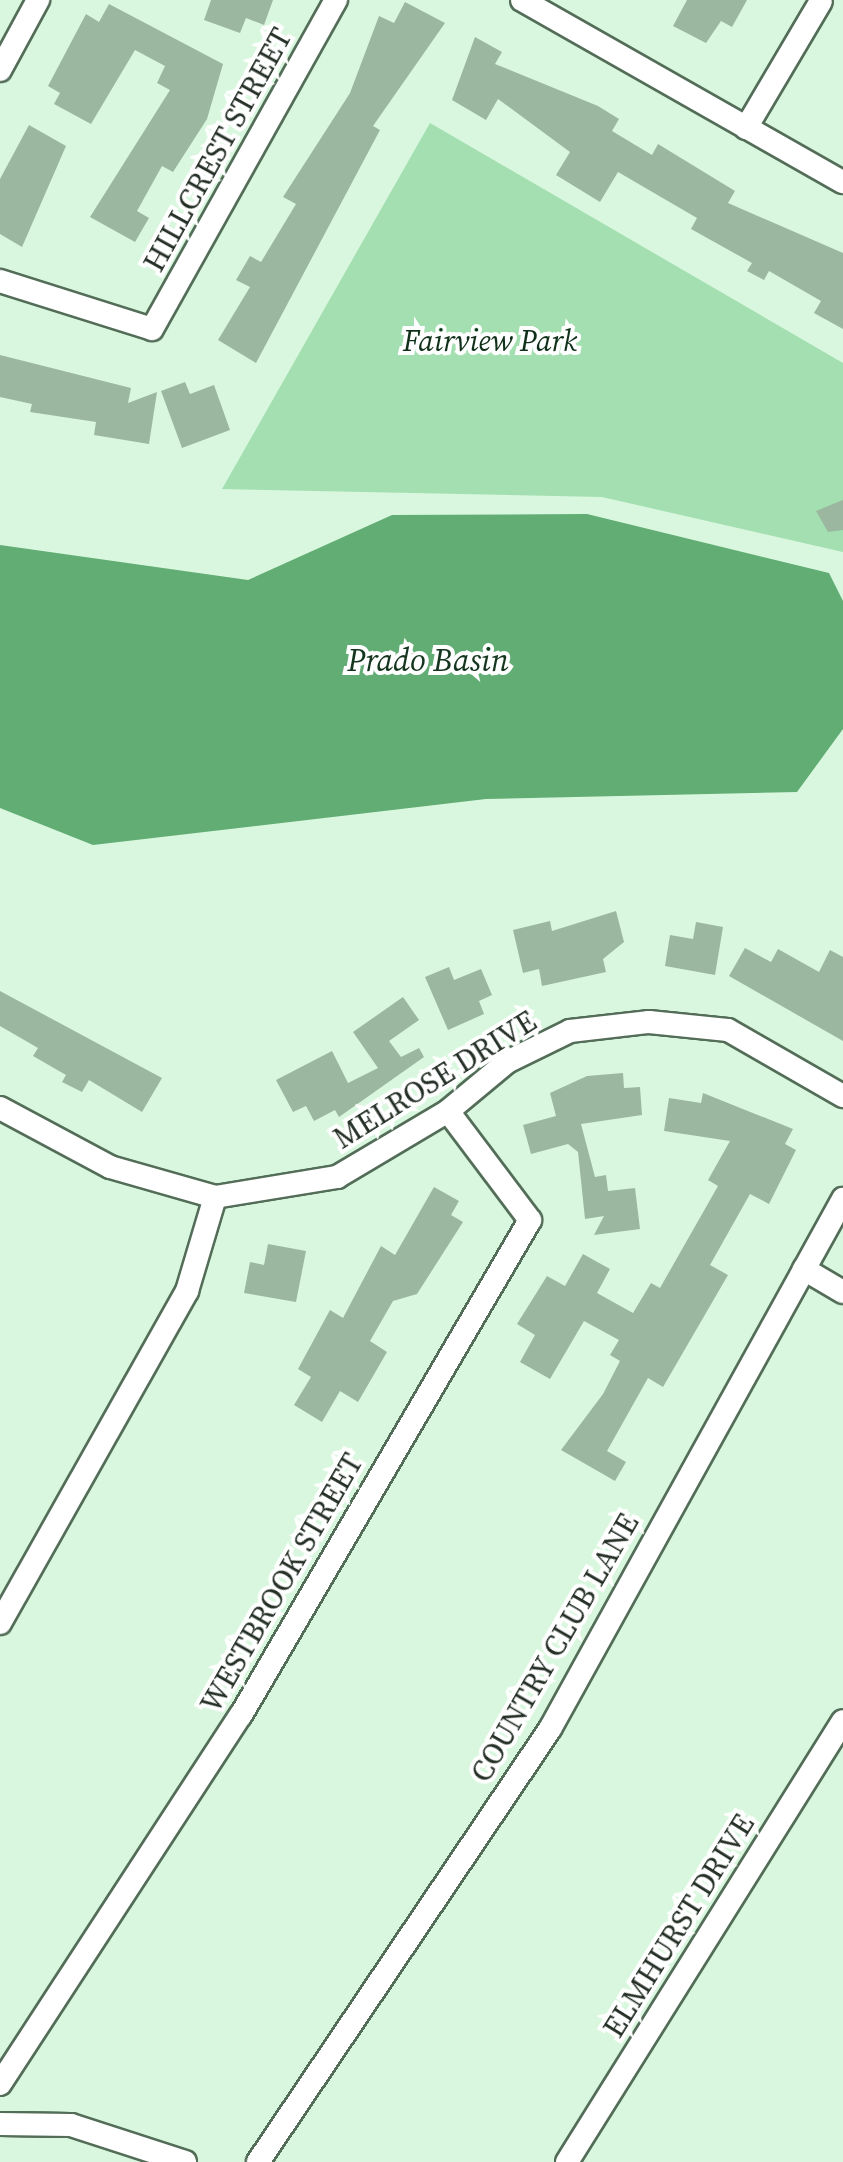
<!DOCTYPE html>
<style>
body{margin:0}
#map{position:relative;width:843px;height:2162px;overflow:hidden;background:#d9f7de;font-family:"Source Serif 4",serif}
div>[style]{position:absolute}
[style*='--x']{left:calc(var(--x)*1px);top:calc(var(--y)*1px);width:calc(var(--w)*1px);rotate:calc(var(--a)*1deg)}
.green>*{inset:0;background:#a3dfb0}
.water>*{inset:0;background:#61ad74}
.building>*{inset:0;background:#9bb7a0}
.roads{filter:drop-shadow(2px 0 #536d58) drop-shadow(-2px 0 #536d58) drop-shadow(0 2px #536d58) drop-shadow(0 -2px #536d58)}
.minor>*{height:22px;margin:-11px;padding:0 11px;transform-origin:11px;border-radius:11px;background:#fff}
span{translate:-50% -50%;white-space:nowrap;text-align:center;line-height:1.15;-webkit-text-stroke:8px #fff;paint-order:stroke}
.street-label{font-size:30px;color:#232e25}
.park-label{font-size:30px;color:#103119;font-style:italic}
.water-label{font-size:32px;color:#15361e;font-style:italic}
</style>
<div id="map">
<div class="green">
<div style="clip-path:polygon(430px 123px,843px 363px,843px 552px,602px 497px,222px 489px)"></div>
</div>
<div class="water">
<div style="clip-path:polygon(587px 514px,829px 573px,843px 601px,843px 729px,797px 792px,486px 799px,93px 845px,0 808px,0 545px,248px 580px,392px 515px)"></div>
</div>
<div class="building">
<div style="clip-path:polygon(211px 0,273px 0,264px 25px,246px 18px,240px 33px,204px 20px)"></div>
<div style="clip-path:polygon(687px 0,747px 0,732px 27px,721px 21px,706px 43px,673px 26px)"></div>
<div style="clip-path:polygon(405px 2px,445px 23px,373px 126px,380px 130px,256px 363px,218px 340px,250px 287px,236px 280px,250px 256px,261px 262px,296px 204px,283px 197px,350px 93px,379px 16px,394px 23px)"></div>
<div style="clip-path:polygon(109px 4px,223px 64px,207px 119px,173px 172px,162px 166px,137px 211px,149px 218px,135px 242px,90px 217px,170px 90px,157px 83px,165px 66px,135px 50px,91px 124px,54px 104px,60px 93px,48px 86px,86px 14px,99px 22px)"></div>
<div style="clip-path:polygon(475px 37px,502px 52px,495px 64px,598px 106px,619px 119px,612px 131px,652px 155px,658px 144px,735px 191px,728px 203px,843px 253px,843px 329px,814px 313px,821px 301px,769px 271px,764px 280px,747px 271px,752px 263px,691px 229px,697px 218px,618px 172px,600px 202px,556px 175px,570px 152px,498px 99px,486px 120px,452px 100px)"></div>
<div style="clip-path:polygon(29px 125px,66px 146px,22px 247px,0 234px,0 179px)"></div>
<div style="clip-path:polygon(0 355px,131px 388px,128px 403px,157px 392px,149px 444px,94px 435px,96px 422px,30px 412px,32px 404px,0 397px)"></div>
<div style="clip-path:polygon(185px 382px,190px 394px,214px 385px,230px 430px,182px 448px,161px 391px)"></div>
<div style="clip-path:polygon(843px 500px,843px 530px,828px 532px,816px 511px)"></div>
<div style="clip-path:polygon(616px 911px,624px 942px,603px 959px,606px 972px,542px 986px,539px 969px,523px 973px,513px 930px,550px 921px,552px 931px)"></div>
<div style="clip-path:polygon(696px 922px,723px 927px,715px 975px,665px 966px,670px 935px,693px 939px)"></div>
<div style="clip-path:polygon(745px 948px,771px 962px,778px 949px,819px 972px,830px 950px,843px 957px,843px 1041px,729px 976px)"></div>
<div style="clip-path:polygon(449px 967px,454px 980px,481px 969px,492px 995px,479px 1001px,484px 1014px,448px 1030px,425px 977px)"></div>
<div style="clip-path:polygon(0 991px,162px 1078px,142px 1112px,89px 1080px,82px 1092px,62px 1082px,66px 1075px,33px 1056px,38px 1048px,0 1026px)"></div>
<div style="clip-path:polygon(403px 997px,419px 1020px,389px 1041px,401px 1057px,419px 1048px,424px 1057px,339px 1117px,335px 1110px,314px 1121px,306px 1106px,293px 1112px,276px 1080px,332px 1051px,348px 1083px,378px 1068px,353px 1032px)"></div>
<div style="clip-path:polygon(623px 1073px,624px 1088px,640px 1087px,642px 1115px,581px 1124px,595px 1177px,606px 1175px,608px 1191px,635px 1188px,640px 1229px,594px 1235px,604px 1216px,585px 1219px,578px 1152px,568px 1144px,531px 1154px,523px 1125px,556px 1116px,550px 1093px,587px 1076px)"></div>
<div style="clip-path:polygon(703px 1093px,793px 1129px,785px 1144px,796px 1150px,769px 1204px,750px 1194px,710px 1265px,728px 1275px,663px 1387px,648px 1378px,607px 1451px,626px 1462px,615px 1481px,561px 1450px,603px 1394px,620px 1361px,610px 1355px,619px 1340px,584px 1321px,550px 1379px,520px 1362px,535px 1335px,517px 1324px,547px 1276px,565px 1286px,583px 1254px,610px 1269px,597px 1293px,633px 1313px,651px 1283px,660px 1288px,718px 1186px,708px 1180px,730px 1141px,664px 1131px,669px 1098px,701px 1103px)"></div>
<div style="clip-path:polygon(434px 1187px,459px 1201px,451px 1215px,463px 1222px,417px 1294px,393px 1301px,370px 1341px,387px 1352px,358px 1402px,340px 1391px,322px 1422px,294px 1405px,311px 1377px,298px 1369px,330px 1310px,343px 1318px,381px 1246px,395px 1255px)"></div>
<div style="clip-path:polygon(268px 1244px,306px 1251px,296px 1302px,244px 1293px,250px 1262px,264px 1265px)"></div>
</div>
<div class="roads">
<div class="minor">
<div style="--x:522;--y:0;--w:369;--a:29.6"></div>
<div style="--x:0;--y:70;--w:80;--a:-61.5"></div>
<div style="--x:746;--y:128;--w:147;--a:-59.4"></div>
<div style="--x:0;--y:281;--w:159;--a:17.5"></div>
<div style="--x:152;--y:329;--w:377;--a:-60.8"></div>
<div style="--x:0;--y:1108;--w:125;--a:28.2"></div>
<div style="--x:110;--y:1167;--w:109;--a:15.9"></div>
<div style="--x:215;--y:1197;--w:124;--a:-9.3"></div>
<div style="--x:337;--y:1177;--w:129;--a:-30.7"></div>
<div style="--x:448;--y:1111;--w:77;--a:-39.7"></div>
<div style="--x:507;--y:1062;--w:70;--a:-26.2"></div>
<div style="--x:570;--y:1031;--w:80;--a:-6.5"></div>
<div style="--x:649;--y:1022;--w:79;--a:5.8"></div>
<div style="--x:728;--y:1030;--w:133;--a:29.9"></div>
<div style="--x:804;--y:1269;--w:45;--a:30.5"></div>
<div style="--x:0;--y:1623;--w:381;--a:-60.6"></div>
<div style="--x:187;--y:1291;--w:98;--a:-73.4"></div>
<div style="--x:0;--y:2084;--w:441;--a:-56.9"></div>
<div style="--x:241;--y:1715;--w:573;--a:-59.72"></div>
<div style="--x:530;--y:1220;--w:136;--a:-127"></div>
<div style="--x:0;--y:2124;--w:71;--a:0.8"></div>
<div style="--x:71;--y:2125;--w:120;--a:18"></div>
<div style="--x:258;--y:2162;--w:522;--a:-56.01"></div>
<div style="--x:550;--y:1729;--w:606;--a:-61.06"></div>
<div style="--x:567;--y:2162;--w:520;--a:-57.96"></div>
</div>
</div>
<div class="street-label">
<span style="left:218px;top:150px;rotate:-61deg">HILLCREST STREET</span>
<span style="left:435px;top:1080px;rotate:-32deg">MELROSE DRIVE</span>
<span style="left:282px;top:1583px;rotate:-60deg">WESTBROOK STREET</span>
<span style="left:555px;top:1648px;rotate:-60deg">COUNTRY CLUB LANE</span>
<span style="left:679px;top:1926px;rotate:-58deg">ELMHURST DRIVE</span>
</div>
<div class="park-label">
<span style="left:490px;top:341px">Fairview Park</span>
</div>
<div class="water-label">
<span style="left:428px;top:660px">Prado Basin</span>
</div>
</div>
